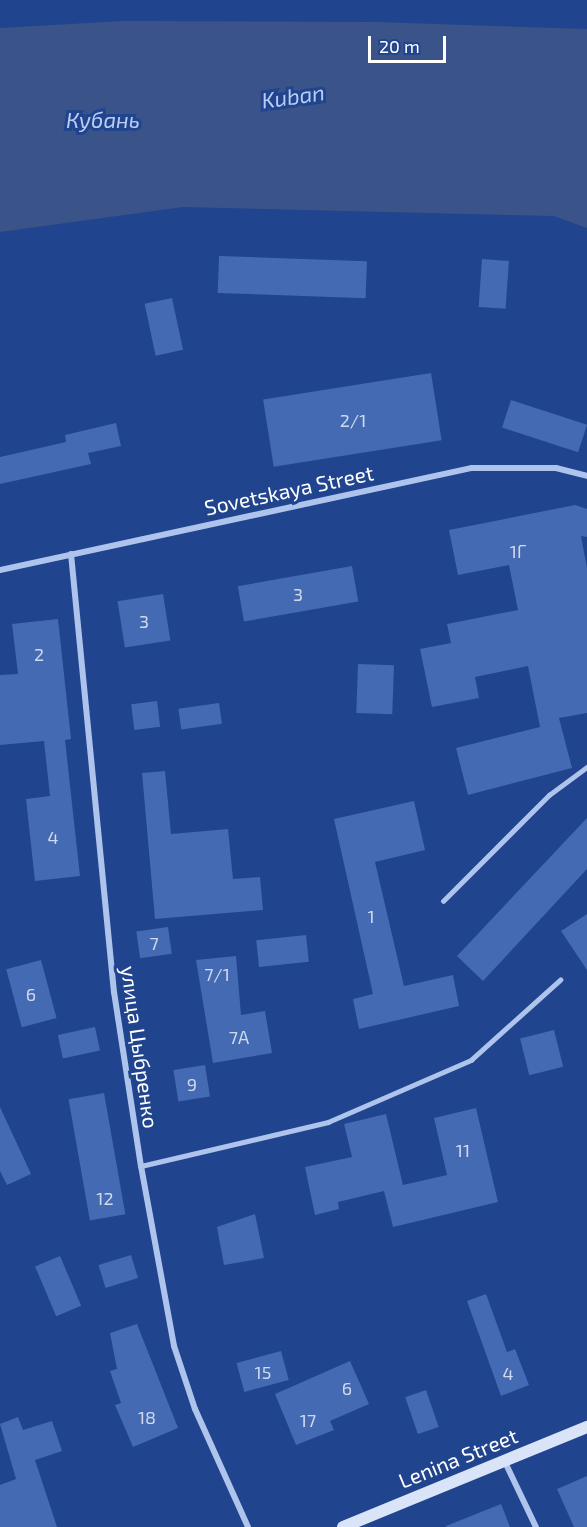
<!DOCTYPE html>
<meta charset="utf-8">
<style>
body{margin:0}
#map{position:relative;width:587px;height:1527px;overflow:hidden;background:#20448d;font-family:"Exo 2",sans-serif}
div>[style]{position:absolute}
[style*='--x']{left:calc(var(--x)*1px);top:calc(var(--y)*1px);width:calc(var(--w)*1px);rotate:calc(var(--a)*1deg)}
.water>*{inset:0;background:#3a548a}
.building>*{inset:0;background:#446ab3;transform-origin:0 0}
.lane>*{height:4.5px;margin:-2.25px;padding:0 2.25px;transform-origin:2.25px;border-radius:2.25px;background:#aec4ec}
.street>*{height:6px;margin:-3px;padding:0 3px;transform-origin:3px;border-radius:3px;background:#aec4ec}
.secondary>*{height:12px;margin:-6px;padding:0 6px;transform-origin:6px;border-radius:6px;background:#dae4f9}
span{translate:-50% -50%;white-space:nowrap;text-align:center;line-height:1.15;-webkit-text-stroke:6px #20448d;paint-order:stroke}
.number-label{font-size:18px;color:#d0daec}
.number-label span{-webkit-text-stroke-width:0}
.street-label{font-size:21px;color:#fff}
.water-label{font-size:22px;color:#bacef3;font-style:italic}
.scale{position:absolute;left:368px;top:36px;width:78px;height:27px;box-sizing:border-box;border:3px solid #fff;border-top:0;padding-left:8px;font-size:18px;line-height:21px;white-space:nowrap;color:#fff;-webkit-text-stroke:4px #20448d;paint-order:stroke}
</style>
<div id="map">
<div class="water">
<div style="clip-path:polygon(124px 21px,376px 22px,587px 29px,587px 228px,554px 216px,183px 207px,0 232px,0 28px)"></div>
</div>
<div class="building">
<div style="left:219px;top:256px;width:148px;height:37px;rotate:2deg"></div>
<div style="left:482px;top:259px;width:27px;height:48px;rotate:4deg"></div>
<div style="left:172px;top:298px;width:53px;height:28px;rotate:78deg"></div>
<div style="left:431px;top:373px;width:68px;height:170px;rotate:81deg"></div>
<div style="left:511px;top:400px;width:80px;height:29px;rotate:18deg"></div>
<div style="clip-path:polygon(116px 423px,121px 446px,88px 453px,91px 464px,0 484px,0 457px,66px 442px,65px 435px)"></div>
<div style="clip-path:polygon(575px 505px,587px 509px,587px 537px,581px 536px,587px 568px,587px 713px,559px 718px,572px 768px,468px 795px,456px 748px,540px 727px,528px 666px,475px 677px,479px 698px,432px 707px,420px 649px,451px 643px,447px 624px,518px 610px,509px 565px,458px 575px,449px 530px)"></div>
<div style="left:352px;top:566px;width:36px;height:116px;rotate:80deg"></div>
<div style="left:163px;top:594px;width:47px;height:46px;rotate:81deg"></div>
<div style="clip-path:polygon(58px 619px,71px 739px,65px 740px,80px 876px,35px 881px,26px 799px,50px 796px,44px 741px,0 745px,0 675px,18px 674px,12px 624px)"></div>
<div style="left:358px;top:664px;width:36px;height:49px;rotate:2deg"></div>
<div style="left:157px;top:701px;width:26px;height:26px;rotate:83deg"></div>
<div style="left:219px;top:703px;width:21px;height:41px;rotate:82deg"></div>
<div style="clip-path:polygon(165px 771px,171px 834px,228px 829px,233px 879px,260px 877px,263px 910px,155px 919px,142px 773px)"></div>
<div style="clip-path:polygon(414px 801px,425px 850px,375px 862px,404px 986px,453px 975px,459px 1006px,359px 1029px,353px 999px,373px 994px,334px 819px)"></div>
<div style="clip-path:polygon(587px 818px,587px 869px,483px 981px,457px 956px)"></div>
<div style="clip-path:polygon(587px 914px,587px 970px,561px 931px)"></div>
<div style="left:168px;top:927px;width:27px;height:32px;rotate:82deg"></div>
<div style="left:306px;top:935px;width:27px;height:50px;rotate:84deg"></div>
<div style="clip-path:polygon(236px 956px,241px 1015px,265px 1011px,272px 1053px,213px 1063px,196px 960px)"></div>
<div style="left:41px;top:960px;width:60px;height:36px;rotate:75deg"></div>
<div style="left:95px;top:1027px;width:24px;height:38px;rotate:78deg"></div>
<div style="left:554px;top:1030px;width:38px;height:35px;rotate:76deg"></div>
<div style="left:205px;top:1065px;width:32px;height:32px;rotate:81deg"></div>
<div style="left:104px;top:1093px;width:123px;height:36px;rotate:80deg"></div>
<div style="clip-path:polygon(0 1107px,31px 1174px,7px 1185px,0 1171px)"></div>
<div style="clip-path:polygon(476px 1108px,498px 1202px,393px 1227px,384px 1191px,338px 1202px,339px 1209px,315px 1215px,305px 1167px,352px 1157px,344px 1124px,386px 1114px,403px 1185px,447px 1175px,434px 1118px)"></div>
<div style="clip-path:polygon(255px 1214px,264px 1258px,224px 1265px,217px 1227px)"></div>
<div style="left:131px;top:1255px;width:24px;height:34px;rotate:73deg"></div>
<div style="left:60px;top:1256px;width:54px;height:27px;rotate:67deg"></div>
<div style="clip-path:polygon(486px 1294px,507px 1352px,515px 1349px,529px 1385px,501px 1396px,467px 1301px)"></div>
<div style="clip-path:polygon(137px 1324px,178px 1428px,133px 1447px,115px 1405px,121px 1403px,110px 1371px,117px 1369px,110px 1333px)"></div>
<div style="left:281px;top:1351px;width:30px;height:46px;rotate:75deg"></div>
<div style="clip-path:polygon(350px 1361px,369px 1404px,330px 1421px,334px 1430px,296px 1445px,275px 1394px)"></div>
<div style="left:426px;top:1390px;width:39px;height:22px;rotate:71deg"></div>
<div style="clip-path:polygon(18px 1417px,23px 1430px,52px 1421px,62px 1451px,35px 1460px,57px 1527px,0 1527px,0 1485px,16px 1479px,0 1424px)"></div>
<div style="clip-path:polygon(587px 1476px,587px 1527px,574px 1527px,557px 1489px)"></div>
<div style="clip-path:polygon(501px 1504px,510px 1527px,446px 1527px,446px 1526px)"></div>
</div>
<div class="lane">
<div style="--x:443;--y:901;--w:150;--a:-45"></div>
<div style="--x:549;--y:795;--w:47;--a:-36.4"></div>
<div style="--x:141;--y:1166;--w:192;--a:-13.2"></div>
<div style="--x:328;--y:1122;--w:156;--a:-23.4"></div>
<div style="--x:471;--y:1060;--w:120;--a:-42"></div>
</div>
<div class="street">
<div style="--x:71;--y:554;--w:440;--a:84.4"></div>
<div style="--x:114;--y:992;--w:176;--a:81.2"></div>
<div style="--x:141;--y:1166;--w:183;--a:79.6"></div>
<div style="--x:174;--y:1346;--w:66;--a:71.6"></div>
<div style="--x:195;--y:1409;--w:129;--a:65.8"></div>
<div style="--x:0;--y:570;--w:483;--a:-12.2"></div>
<div style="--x:472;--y:468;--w:84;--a:0"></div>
<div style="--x:556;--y:468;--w:32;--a:14"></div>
<div style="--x:504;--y:1460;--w:74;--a:64.5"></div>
</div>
<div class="secondary">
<div style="--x:343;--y:1527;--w:264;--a:-22.3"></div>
</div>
<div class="number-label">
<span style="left:353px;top:420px">2/1</span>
<span style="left:518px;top:551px">1Г</span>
<span style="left:298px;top:594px">3</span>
<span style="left:144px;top:621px">3</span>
<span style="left:39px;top:654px">2</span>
<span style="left:53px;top:837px">4</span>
<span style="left:371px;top:916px">1</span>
<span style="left:154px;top:943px">7</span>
<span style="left:217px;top:974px">7/1</span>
<span style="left:31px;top:994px">6</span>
<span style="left:239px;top:1037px">7А</span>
<span style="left:192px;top:1084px">9</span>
<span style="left:463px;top:1150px">11</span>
<span style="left:105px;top:1198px">12</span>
<span style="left:263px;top:1372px">15</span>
<span style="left:508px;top:1373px">4</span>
<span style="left:347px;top:1388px">6</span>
<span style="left:147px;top:1417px">18</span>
<span style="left:308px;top:1420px">17</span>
</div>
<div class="street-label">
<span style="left:289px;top:490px;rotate:-12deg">Sovetskaya Street</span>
<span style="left:140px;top:1047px;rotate:82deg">улица Цыбренко</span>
<span style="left:458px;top:1458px;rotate:-22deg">Lenina Street</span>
</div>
<div class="water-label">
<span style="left:293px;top:96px;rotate:-8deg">Kuban</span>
<span style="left:103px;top:120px">Кубань</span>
</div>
<div class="scale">20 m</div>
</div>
